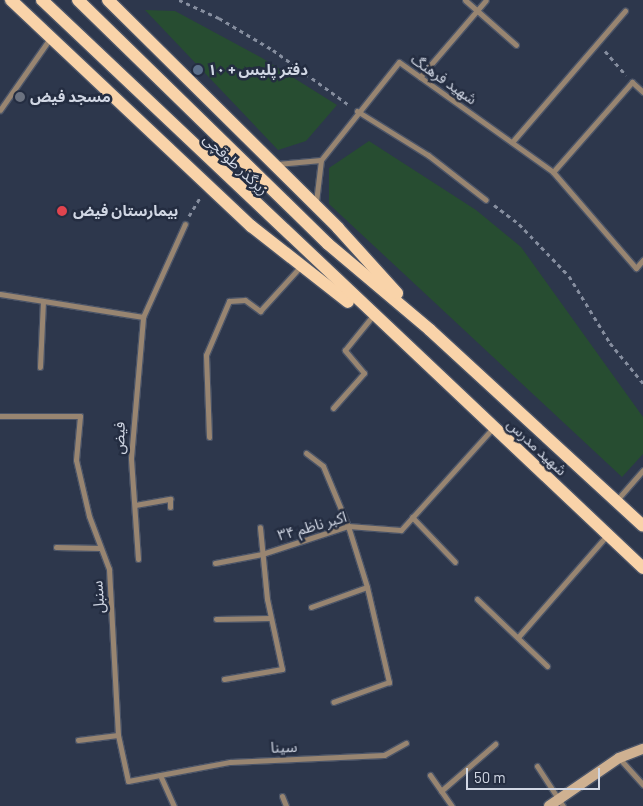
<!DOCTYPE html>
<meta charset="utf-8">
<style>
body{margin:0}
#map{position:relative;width:643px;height:806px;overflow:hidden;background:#2d374c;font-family:Barlow,"Noto Sans Arabic",sans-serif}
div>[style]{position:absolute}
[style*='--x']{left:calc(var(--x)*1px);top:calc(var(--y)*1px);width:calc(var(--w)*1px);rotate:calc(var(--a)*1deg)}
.green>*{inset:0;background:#274d31}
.path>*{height:3px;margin-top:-1.5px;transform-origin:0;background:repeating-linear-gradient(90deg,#868e9f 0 4px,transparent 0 8px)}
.roads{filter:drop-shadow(1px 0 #4b5467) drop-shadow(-1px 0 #4b5467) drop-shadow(0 1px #4b5467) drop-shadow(0 -1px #4b5467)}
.street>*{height:5px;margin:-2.5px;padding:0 2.5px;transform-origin:2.5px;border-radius:2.5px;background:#988571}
.secondary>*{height:10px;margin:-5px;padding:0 5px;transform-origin:5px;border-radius:5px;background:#cfb191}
.primary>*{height:12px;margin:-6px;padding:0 6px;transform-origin:6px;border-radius:6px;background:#f9d3a9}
.dots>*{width:14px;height:14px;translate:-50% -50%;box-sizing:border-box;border:2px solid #242d41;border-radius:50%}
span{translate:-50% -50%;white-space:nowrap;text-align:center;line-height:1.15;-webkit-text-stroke:5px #242d41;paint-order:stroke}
.poi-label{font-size:15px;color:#d1d7e4;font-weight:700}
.left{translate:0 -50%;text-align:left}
.street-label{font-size:15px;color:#d1d7e4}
.scale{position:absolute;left:466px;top:768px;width:134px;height:22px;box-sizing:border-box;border:2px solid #d1d7e4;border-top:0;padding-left:6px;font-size:15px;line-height:18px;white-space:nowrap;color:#d1d7e4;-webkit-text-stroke:4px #242d41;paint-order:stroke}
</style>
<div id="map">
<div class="green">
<div style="clip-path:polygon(145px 10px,175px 11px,262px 58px,337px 105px,306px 141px,278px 150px)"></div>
<div style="clip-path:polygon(369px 141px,476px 210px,521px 247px,643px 417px,643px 454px,622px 477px,329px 204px,329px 168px)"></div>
</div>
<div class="path">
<div style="--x:179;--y:0;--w:44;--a:24.2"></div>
<div style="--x:219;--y:18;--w:63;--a:30.7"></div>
<div style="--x:273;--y:50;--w:94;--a:35.9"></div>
<div style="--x:605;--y:51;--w:32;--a:49"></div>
<div style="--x:494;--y:205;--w:31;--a:37"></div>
<div style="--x:519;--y:224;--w:72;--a:46.1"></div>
<div style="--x:569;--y:276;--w:79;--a:58.5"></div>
<div style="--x:610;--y:343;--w:52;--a:50.5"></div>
<div style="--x:189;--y:216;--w:21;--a:-59"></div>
</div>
<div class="roads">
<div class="street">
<div style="--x:465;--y:0;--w:68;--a:41.4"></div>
<div style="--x:420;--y:77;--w:101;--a:-49.4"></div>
<div style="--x:0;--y:110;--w:89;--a:-55.1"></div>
<div style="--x:357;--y:111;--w:84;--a:31.8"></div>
<div style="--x:428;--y:155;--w:73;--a:37.8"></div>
<div style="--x:513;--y:141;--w:172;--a:-49.3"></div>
<div style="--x:277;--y:164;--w:44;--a:-5.2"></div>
<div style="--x:553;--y:172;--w:120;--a:-48.7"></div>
<div style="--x:632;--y:82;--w:15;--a:42"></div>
<div style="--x:316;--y:202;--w:42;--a:-83.2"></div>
<div style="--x:321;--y:160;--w:125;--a:-51.5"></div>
<div style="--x:399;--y:62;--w:189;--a:35.5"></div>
<div style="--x:553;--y:172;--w:127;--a:49.2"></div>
<div style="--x:636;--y:268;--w:11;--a:-49"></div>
<div style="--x:0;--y:294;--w:145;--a:9.1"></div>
<div style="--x:40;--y:367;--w:66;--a:-87.4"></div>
<div style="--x:333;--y:408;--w:47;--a:-48.5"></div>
<div style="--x:364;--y:373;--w:30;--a:-130"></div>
<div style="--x:345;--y:350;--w:40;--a:-51"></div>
<div style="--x:0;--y:416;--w:80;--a:0"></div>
<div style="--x:80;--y:416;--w:44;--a:95.2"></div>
<div style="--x:76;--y:460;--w:57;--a:76.9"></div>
<div style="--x:89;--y:516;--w:57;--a:69.3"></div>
<div style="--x:109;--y:569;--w:166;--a:86.9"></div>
<div style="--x:118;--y:735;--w:47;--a:77.7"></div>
<div style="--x:128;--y:781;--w:104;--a:-10.6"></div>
<div style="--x:230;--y:762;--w:154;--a:-2.6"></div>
<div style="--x:384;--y:755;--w:25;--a:-29"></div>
<div style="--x:209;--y:437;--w:82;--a:-92.1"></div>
<div style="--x:206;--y:355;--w:59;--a:-66.9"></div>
<div style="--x:229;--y:301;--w:16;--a:-4"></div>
<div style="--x:245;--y:300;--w:19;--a:36"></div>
<div style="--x:260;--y:311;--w:61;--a:-47.7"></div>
<div style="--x:306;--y:453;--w:21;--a:37"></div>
<div style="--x:323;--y:466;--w:65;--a:67.4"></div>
<div style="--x:348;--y:526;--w:64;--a:72.7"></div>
<div style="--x:367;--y:587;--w:98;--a:77"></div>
<div style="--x:389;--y:682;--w:59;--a:160.3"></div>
<div style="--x:616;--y:501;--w:41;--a:-48.9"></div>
<div style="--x:135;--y:505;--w:36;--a:-10"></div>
<div style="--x:170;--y:499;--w:8;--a:90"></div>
<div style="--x:412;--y:517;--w:62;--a:46.3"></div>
<div style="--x:56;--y:547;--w:44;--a:1.3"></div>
<div style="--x:138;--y:559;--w:101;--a:-94"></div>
<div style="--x:131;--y:458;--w:142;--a:-85.1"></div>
<div style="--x:143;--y:317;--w:102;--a:-65.7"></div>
<div style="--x:215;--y:563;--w:48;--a:-10.8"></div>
<div style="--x:262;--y:554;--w:90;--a:-18"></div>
<div style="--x:348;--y:526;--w:53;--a:4.3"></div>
<div style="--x:401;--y:530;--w:137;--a:-48"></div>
<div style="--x:477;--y:599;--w:97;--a:43.7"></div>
<div style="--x:311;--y:607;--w:59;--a:-19.7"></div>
<div style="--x:216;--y:619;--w:54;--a:-1.1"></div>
<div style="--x:519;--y:636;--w:134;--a:-48.9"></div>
<div style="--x:224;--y:679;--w:59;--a:-9.8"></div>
<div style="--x:282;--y:669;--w:72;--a:-102.1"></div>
<div style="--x:267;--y:599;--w:72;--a:-95.6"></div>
<div style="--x:78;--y:740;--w:40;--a:-7.1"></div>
<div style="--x:619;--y:758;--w:36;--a:48"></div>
<div style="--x:537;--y:766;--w:48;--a:57"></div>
<div style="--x:160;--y:775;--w:34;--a:66"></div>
<div style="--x:430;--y:775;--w:38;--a:55"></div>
<div style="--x:441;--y:791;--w:72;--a:-41"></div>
<div style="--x:282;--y:796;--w:11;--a:68"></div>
</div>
<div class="secondary">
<div style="--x:549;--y:806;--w:85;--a:-34.4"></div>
<div style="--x:619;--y:758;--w:26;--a:-21"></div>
</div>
<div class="primary">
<div style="--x:11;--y:0;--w:330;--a:43.3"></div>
<div style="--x:251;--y:226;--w:123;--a:38.1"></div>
<div style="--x:42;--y:0;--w:827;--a:43.38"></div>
<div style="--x:78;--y:0;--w:349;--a:44.3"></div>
<div style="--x:328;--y:244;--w:133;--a:40.1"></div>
<div style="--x:430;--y:330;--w:289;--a:42.6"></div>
<div style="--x:108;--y:0;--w:324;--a:44.7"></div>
<div style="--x:338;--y:228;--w:88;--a:47.8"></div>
</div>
</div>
<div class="dots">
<div style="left:198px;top:70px;background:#5c6f8a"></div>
<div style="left:20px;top:97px;background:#6b7280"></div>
<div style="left:62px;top:211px;background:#e0444e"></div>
</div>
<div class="poi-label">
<span class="left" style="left:208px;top:70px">دفتر پلیس + ۱۰</span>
<span class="left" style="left:30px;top:97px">مسجد فیض</span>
<span class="left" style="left:73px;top:211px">بیمارستان فیض</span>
</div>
<div class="street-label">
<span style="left:444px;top:79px;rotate:35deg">شهید فرهنگ</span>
<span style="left:236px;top:164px;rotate:43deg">زیرگذر طوقچی</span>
<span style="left:119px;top:438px;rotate:-89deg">فیض</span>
<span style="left:537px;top:447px;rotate:43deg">شهید مدرس</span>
<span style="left:312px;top:526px;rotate:-16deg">۳۴ اکبر ناظم</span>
<span style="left:98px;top:597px;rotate:-94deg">سنبل</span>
<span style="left:284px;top:747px;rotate:-2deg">سینا</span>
</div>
<div class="scale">50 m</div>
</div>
